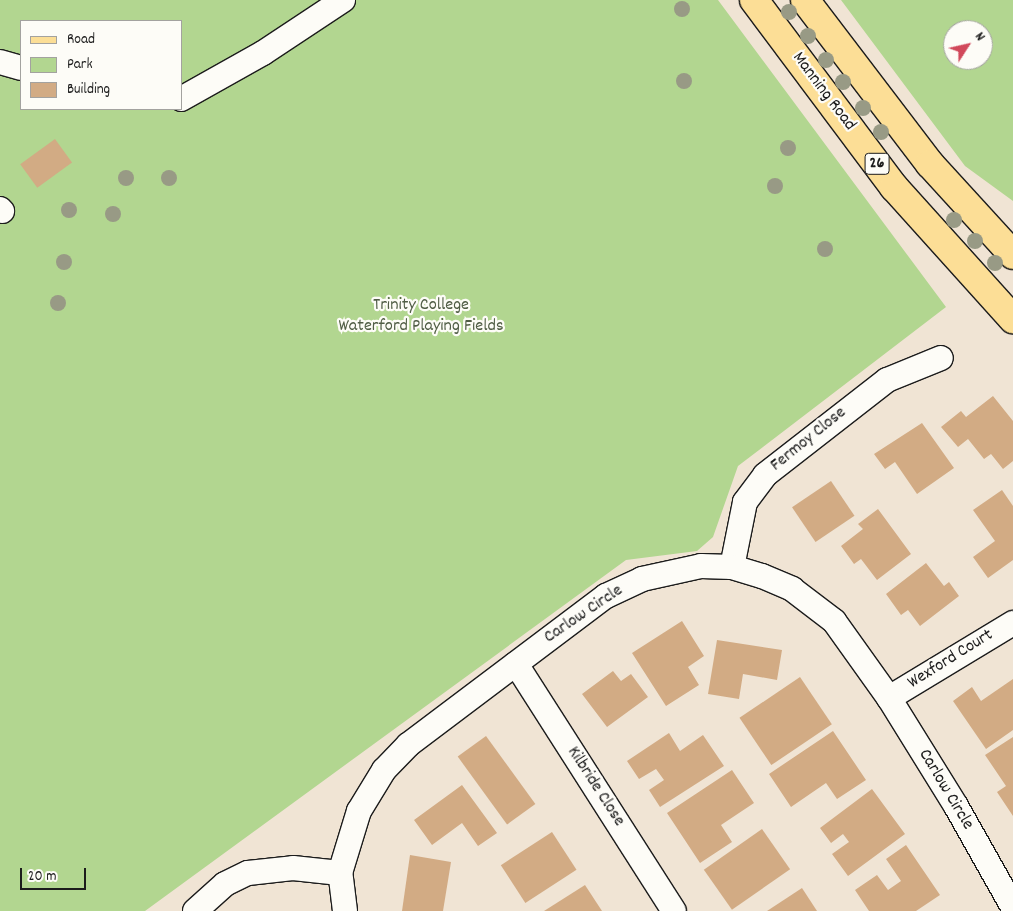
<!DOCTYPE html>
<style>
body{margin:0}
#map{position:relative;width:1013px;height:911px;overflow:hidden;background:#f0e4d4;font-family:Dekko,sans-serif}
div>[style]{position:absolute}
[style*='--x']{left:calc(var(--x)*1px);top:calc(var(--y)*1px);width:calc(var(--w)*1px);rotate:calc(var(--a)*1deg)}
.green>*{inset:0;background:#b2d690}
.building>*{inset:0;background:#d2ab84;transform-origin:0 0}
.roads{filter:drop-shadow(1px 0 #1c1c1c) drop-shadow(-1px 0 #1c1c1c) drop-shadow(0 1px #1c1c1c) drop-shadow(0 -1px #1c1c1c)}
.minor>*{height:24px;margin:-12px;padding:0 12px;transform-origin:12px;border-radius:12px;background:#fdfcf7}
.major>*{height:28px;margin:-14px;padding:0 14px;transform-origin:14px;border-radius:14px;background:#fcde96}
.trees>*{width:16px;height:16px;margin:-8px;border-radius:50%;background:#989a85}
span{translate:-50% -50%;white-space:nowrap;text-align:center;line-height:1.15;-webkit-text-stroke:4.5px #fdfcf7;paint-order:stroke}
.shield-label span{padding:1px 4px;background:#fdfcf7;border:1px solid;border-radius:4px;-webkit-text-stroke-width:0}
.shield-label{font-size:16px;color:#1c1c1c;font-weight:700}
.street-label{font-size:18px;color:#1c1c1c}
.park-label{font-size:18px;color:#505d45}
.legend{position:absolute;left:20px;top:20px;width:162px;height:90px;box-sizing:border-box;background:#fdfcf7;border:1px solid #a3a29f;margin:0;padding:6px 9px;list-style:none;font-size:15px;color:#1c1c1c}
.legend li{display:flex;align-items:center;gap:10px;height:25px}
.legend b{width:25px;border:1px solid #a3a29f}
.north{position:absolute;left:943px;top:20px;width:50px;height:50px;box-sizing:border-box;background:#fdfcf7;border:1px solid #a3a29f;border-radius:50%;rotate:55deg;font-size:14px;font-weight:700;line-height:20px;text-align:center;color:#1c1c1c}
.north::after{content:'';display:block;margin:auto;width:18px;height:22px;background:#d1495b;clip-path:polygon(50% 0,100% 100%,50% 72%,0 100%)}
.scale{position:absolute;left:20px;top:868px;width:66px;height:22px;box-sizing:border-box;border:2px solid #1c1c1c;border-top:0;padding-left:6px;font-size:15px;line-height:18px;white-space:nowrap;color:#1c1c1c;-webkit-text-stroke:4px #fdfcf7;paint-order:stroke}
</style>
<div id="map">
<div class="green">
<div style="clip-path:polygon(evenodd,0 0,718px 0,946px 307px,738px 466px,713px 537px,697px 551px,626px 560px,145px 911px,0 911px,0 0,21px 21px,181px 21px,181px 109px,21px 109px,21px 21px)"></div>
<div style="clip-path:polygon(evenodd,841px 0,1013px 0,1013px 201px,965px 166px,841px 0,953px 30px,983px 30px,983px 60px,953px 60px,953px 30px)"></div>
</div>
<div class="building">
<div style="left:55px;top:139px;width:29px;height:43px;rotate:54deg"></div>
<div style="clip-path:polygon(993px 396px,1013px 421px,1013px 461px,1003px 469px,991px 454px,984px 459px,968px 439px,958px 447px,941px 427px,961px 411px,966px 417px)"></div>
<div style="clip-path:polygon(922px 423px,954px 468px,917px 494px,895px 462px,885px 469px,874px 454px)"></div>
<div style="left:831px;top:481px;width:42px;height:47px;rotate:56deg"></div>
<div style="clip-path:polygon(1002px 490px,1013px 506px,1013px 560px,988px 578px,973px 557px,995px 541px,973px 510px)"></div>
<div style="clip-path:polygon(878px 509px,911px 554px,877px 580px,861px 559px,854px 564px,841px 546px,863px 529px,858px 524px)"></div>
<div style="clip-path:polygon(926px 563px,944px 586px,949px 582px,959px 596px,920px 626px,908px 610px,901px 615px,886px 594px)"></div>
<div style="clip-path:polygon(682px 621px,704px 656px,688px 667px,699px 685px,666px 706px,632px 653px)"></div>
<div style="clip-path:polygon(717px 640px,782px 650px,777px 680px,743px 674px,739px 699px,708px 694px)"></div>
<div style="clip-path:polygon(613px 671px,621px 681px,631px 674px,648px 697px,607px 727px,582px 694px)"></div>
<div style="left:800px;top:677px;width:57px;height:73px;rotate:56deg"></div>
<div style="clip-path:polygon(1013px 679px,1013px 730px,986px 749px,953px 701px,972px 687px,981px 701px)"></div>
<div style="clip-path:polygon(833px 731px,866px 780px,837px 799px,826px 783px,791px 807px,769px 774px)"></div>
<div style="clip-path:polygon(669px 733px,680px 751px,703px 735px,724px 766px,660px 807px,649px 790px,664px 780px,656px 769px,639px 779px,627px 761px)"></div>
<div style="left:486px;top:736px;width:84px;height:35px;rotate:54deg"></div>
<div style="clip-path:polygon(1013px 737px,1013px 816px,997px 792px,1006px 786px,985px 755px)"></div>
<div style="clip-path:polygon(732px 770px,754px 803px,721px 825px,732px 842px,700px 863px,667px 813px)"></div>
<div style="clip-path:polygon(462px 785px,497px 833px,478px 846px,462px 823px,432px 845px,414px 820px)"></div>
<div style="clip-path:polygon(872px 789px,905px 834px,848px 876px,832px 854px,849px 842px,843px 834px,831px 843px,820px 828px)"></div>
<div style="left:762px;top:829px;width:49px;height:71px;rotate:55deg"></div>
<div style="left:552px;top:832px;width:45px;height:61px;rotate:57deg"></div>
<div style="clip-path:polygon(906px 845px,940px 895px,916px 911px,869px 911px,855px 890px,877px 875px,888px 890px,901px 881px,886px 859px)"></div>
<div style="clip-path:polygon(410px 855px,451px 862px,443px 911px,402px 911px)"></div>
<div style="clip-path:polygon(585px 885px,602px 911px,544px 911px)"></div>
<div style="clip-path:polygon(802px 888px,817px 911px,767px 911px)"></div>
</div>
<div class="roads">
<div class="minor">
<div style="--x:0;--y:62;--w:22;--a:16"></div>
<div style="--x:181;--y:99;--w:94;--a:-29.3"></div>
<div style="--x:263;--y:53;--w:96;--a:-33.5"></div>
<div style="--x:0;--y:209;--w:3;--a:45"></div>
<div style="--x:732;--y:567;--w:66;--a:-78.7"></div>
<div style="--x:745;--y:502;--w:34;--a:-53"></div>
<div style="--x:765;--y:475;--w:155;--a:-37.9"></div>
<div style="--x:887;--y:380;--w:58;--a:-22.2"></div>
<div style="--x:516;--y:664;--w:293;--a:57.4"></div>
<div style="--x:889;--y:698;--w:145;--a:-31.2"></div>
<div style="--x:195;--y:911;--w:40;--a:-42"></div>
<div style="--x:225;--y:884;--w:25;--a:-26"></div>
<div style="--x:248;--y:873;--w:45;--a:-6.3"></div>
<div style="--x:293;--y:868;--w:47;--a:6.1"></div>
<div style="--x:345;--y:911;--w:38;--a:-97"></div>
<div style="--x:340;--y:873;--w:65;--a:-73"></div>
<div style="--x:359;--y:811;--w:48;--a:-58.6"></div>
<div style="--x:384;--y:770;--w:35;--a:-46"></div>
<div style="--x:408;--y:745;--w:248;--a:-37"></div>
<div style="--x:606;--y:596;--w:40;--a:-25"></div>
<div style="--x:642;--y:579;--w:60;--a:-12.4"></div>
<div style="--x:701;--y:566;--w:31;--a:2"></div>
<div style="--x:732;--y:567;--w:31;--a:17"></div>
<div style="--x:762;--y:576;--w:33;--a:23"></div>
<div style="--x:792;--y:589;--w:53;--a:37.3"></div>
<div style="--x:834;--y:621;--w:95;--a:54.5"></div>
<div style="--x:889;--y:698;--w:127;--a:58.2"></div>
<div style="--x:956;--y:806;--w:116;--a:60.6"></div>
</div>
<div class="major">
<div style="--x:754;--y:0;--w:234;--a:53.2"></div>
<div style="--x:894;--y:187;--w:178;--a:48"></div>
<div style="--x:805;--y:0;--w:206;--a:52.7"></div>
<div style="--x:930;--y:164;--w:123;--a:47.6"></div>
</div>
</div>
<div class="trees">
<div style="left:682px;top:9px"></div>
<div style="left:789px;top:12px"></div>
<div style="left:808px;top:36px"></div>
<div style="left:826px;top:60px"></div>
<div style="left:684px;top:81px"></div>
<div style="left:843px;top:82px"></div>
<div style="left:863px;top:108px"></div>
<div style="left:881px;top:132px"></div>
<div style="left:788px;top:148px"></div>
<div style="left:126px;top:178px"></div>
<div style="left:169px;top:178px"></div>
<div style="left:775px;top:186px"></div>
<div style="left:69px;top:210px"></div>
<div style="left:113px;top:214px"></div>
<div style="left:954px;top:220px"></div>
<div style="left:975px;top:241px"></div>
<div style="left:825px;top:249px"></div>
<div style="left:64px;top:262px"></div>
<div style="left:995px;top:263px"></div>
<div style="left:58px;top:303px"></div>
</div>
<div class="shield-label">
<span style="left:877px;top:164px">26</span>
</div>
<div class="street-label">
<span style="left:823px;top:92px;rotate:53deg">Manning Road</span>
<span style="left:809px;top:440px;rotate:-39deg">Fermoy Close</span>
<span style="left:584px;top:615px;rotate:-34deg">Carlow Circle</span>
<span style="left:951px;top:660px;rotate:-32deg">Wexford Court</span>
<span style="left:595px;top:787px;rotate:57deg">Kilbride Close</span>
<span style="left:945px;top:790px;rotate:59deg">Carlow Circle</span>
</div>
<div class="park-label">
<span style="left:421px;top:317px">Trinity College<br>Waterford Playing Fields</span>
</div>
<ul class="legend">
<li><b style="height:6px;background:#fcde96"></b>Road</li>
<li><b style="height:14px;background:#b2d690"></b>Park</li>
<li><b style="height:14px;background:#d2ab84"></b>Building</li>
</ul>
<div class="north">N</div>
<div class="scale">20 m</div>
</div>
